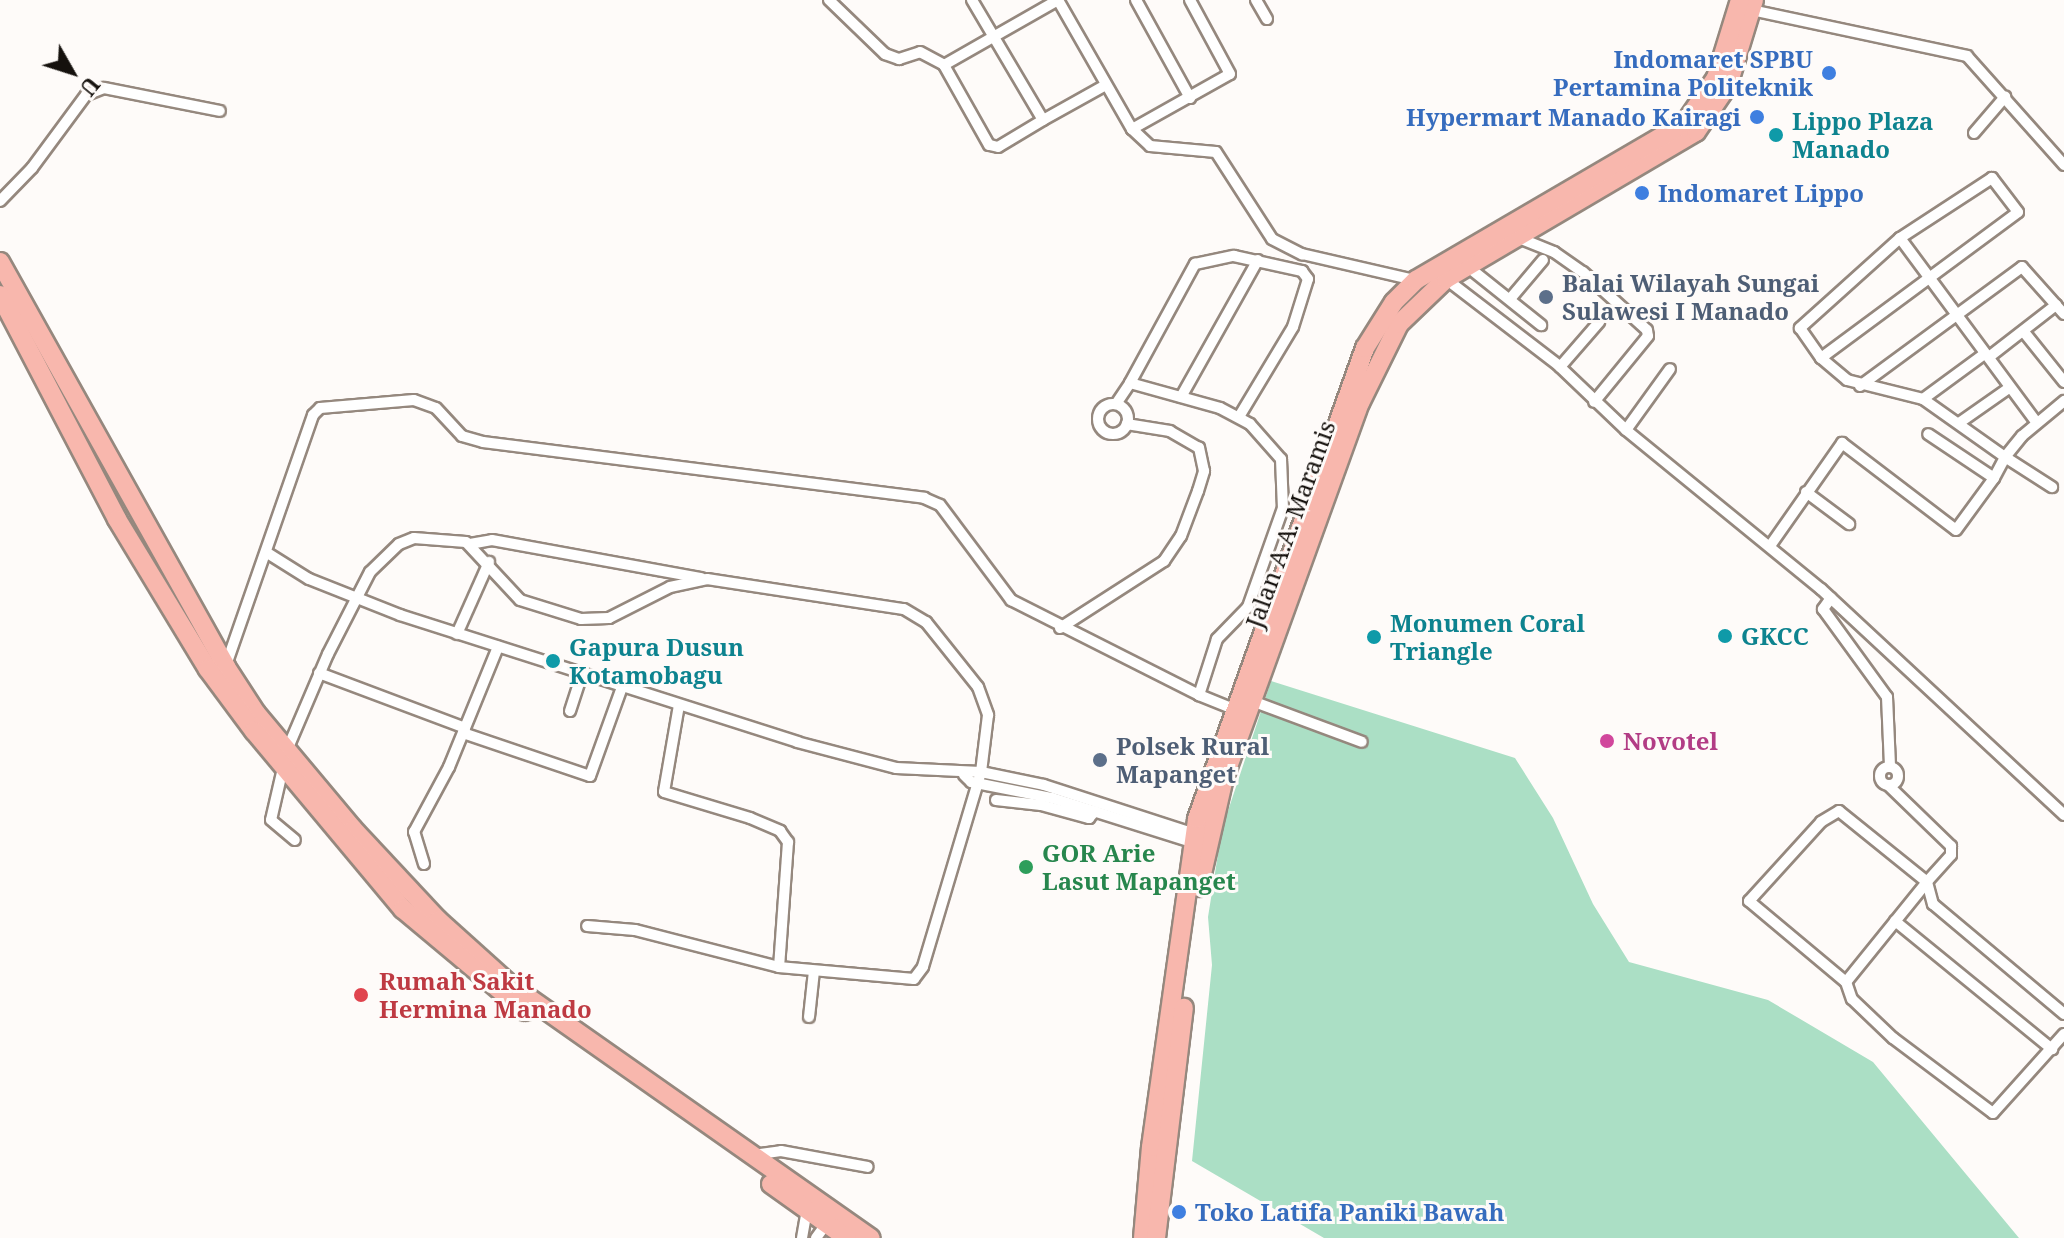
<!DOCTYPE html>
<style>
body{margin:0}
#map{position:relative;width:2064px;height:1238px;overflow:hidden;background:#fefbf9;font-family:"Noto Serif",serif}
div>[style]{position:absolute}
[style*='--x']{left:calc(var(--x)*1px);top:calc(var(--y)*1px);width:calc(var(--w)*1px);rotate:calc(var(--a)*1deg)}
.green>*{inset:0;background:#abdfc5}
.roads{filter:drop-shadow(2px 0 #95887e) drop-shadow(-2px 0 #95887e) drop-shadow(0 2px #95887e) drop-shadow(0 -2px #95887e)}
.street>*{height:10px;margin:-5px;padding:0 5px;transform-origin:5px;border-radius:5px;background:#fff}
.street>.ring{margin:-5px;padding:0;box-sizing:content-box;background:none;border:10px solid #fff;border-radius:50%}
.highway>*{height:18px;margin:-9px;padding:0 9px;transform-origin:9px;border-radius:9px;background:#f8b7ad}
.dots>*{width:22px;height:22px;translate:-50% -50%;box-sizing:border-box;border:4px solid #fefbf9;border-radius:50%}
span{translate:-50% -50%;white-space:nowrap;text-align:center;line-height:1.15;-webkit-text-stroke:6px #fefbf9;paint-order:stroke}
.shop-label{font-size:24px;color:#366cbe;font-weight:700}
.right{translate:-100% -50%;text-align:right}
.left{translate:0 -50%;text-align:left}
.culture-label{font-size:24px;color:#0d838f;font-weight:700}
.service-label{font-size:24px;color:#4e5e75;font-weight:700}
.street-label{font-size:24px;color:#15110d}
.hotel-label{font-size:24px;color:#b23c85;font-weight:700}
.leisure-label{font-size:24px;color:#27864d;font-weight:700}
.health-label{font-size:24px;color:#be3a42;font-weight:700}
.north{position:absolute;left:32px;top:32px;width:80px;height:80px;-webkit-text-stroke:6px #fefbf9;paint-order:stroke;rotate:129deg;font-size:22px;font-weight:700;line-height:32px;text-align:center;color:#15110d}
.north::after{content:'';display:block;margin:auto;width:28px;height:36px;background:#15110d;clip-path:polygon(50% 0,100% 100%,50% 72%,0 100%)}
</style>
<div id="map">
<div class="green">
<div style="clip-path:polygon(1271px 681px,1515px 758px,1553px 818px,1593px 904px,1629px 962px,1768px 1000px,1873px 1062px,2019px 1238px,1324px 1238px,1192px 1161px,1212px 965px,1208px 917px,1222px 829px)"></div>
</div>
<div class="roads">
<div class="street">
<div style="--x:829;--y:0;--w:78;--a:44"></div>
<div style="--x:885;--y:54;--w:15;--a:20"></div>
<div style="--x:899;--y:59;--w:22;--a:-18"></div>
<div style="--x:920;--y:52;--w:27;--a:28"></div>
<div style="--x:972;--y:0;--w:139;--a:59.4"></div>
<div style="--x:1043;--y:120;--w:70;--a:-29.1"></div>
<div style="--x:1058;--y:0;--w:149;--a:60.2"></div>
<div style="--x:1132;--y:129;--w:112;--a:-29.3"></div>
<div style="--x:1230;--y:74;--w:84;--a:-118.4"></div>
<div style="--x:1136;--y:0;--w:112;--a:61.1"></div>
<div style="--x:1256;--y:0;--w:22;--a:60"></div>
<div style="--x:1751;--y:10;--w:221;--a:12"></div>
<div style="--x:1967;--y:56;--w:146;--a:48.3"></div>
<div style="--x:1043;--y:120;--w:52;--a:149"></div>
<div style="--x:998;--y:147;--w:9;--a:-167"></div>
<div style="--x:989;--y:145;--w:92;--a:-119.4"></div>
<div style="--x:944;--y:65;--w:131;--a:-29.7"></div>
<div style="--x:1132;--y:129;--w:25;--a:43"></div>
<div style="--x:1150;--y:146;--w:66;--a:5.2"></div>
<div style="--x:1216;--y:152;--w:103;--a:57.2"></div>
<div style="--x:1272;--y:239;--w:34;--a:27"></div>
<div style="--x:1302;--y:254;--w:116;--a:13"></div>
<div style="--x:1974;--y:133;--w:48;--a:-49.3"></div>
<div style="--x:0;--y:201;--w:46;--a:-45.9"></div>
<div style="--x:32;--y:168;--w:91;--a:-53.5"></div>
<div style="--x:86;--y:95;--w:19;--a:-21"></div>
<div style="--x:104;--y:88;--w:118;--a:11.2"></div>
<div style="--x:1519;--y:238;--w:38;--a:22"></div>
<div style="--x:1554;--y:252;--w:35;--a:35"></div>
<div style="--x:1583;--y:272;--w:86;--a:42.2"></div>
<div style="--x:1647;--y:330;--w:6;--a:81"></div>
<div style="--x:1648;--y:336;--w:85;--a:129.3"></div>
<div style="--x:1900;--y:238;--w:229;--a:53.5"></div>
<div style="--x:1467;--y:266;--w:95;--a:38.6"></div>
<div style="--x:1446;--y:279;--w:141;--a:37.5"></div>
<div style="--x:1558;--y:365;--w:94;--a:43.7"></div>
<div style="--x:1626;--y:430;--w:252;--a:39.2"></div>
<div style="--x:1821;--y:589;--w:332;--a:42.9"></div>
<div style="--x:1510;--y:299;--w:51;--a:-49.8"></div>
<div style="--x:2024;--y:332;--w:64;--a:51.3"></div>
<div style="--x:1989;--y:357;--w:85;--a:-37.8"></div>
<div style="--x:1821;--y:358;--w:245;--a:-36.5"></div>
<div style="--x:2018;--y:212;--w:43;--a:-127.4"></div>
<div style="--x:1992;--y:178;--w:110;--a:146.9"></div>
<div style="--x:1900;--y:238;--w:135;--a:138"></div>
<div style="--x:1800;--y:328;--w:37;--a:55"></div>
<div style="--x:1821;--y:358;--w:34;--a:40"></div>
<div style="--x:1847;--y:380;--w:78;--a:14"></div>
<div style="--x:1923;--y:399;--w:100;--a:35.3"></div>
<div style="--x:2005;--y:457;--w:27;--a:-51"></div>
<div style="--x:2022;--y:436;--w:55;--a:-39.8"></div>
<div style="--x:1560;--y:367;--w:60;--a:-49.1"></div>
<div style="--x:1130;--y:383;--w:136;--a:-61.4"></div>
<div style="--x:1195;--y:264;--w:40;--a:-12"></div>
<div style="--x:1234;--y:256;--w:70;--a:12.4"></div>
<div style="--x:1302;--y:271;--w:10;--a:53"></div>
<div style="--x:1308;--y:279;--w:50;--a:107.4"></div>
<div style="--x:1293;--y:327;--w:105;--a:121"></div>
<div style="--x:1860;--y:386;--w:201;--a:-36.3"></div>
<div style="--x:2022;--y:267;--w:63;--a:48.2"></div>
<div style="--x:1181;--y:397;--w:157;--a:-60.7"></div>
<div style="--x:1923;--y:399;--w:74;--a:-36.3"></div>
<div class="ring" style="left:1098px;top:404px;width:20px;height:20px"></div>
<div style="--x:1116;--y:404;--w:25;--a:-56"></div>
<div style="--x:1130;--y:383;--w:93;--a:15.5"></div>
<div style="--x:1220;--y:408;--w:34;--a:28"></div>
<div style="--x:1250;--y:424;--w:47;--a:48.5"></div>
<div style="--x:1281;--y:459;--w:49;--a:87.7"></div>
<div style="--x:1283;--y:508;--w:105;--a:109.5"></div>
<div style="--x:1248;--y:607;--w:45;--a:134.1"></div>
<div style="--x:1217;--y:639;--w:59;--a:107.8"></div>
<div style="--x:1199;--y:695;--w:37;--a:22"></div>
<div style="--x:1959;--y:423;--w:61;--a:-35"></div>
<div style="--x:1626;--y:430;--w:75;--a:-54.2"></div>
<div style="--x:1994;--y:478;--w:24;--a:-62"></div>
<div style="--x:2005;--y:457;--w:56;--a:32.6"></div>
<div style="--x:1806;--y:492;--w:54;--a:36.7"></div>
<div style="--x:470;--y:544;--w:22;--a:-10"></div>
<div style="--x:492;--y:540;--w:213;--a:10.3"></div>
<div style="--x:1770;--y:546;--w:126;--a:-55"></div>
<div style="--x:1842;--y:443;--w:143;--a:37.3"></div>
<div style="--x:1956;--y:530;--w:64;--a:-53.8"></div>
<div style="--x:1994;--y:478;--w:79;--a:-146.3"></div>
<div style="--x:269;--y:554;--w:47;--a:32"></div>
<div style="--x:309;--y:579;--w:98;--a:21.6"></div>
<div style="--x:400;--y:615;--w:417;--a:17.7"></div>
<div style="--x:797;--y:742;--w:102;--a:14.7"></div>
<div style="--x:896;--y:768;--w:85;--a:2.7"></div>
<div style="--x:981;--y:772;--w:64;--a:11.7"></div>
<div style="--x:1044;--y:785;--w:162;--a:18"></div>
<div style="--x:1831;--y:598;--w:14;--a:126"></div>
<div style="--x:1823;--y:609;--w:109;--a:54"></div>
<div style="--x:1887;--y:697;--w:70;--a:87.5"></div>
<div style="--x:1060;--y:628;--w:124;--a:-32.8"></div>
<div style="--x:1164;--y:561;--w:30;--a:-56"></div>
<div style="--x:1181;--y:536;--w:48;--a:-69.3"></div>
<div style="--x:1198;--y:491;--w:21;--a:-73"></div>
<div style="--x:1204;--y:471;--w:24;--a:-102"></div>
<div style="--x:1199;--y:448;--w:34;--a:-150"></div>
<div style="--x:1170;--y:431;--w:44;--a:-170.8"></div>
<div style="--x:457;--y:634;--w:79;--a:-66"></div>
<div style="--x:226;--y:665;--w:265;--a:-70.8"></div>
<div style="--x:313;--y:415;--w:10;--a:-45"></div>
<div style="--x:320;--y:408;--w:94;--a:-4.9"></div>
<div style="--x:414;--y:400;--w:23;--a:20"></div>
<div style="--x:436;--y:408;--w:38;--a:47"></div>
<div style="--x:462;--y:436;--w:22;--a:16"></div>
<div style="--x:483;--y:442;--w:445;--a:7.2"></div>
<div style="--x:924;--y:498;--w:17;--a:24"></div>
<div style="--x:940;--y:505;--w:119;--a:53.2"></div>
<div style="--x:1011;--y:600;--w:211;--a:26.8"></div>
<div style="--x:319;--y:673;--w:156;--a:20.6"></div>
<div style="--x:1252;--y:701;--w:117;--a:20.4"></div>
<div style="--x:679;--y:705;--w:88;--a:99.8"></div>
<div style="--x:664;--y:792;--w:90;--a:16.8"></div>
<div style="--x:750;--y:818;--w:33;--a:23"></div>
<div style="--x:780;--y:831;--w:14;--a:54"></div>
<div style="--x:788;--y:842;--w:125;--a:94.1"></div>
<div style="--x:570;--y:711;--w:38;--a:-72"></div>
<div style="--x:463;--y:733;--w:134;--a:18.7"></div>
<div style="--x:590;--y:776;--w:95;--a:-70.2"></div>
<div style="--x:287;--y:750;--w:104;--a:-66.9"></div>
<div style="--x:328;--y:654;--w:92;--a:-62.9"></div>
<div style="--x:370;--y:572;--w:40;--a:-44"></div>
<div style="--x:399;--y:544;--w:16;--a:-22"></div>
<div style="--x:414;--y:538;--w:52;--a:4.4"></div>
<div style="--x:466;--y:542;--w:79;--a:47"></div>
<div style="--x:520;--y:600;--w:64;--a:17.3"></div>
<div style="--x:581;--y:619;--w:28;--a:-2"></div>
<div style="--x:609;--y:618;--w:68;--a:-26.9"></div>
<div style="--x:670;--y:587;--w:38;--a:-12"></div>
<div style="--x:707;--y:579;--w:199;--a:8.7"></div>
<div style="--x:904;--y:609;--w:26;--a:31"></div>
<div style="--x:926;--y:622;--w:83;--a:51.3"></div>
<div style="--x:978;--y:687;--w:30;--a:70"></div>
<div style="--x:988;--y:715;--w:57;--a:97"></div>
<div style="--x:981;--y:772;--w:203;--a:106.6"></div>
<div style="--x:923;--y:967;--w:15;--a:127"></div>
<div style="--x:914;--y:979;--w:136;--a:-174.9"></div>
<div style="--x:779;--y:967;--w:149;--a:-165.6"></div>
<div style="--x:635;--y:930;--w:48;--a:-175.2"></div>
<div class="ring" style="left:1880px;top:767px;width:8px;height:8px"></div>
<div style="--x:283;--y:768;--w:53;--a:103"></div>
<div style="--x:271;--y:820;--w:31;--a:40"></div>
<div style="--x:964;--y:775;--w:10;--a:45"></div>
<div style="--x:971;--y:782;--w:83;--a:11.2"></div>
<div style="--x:1052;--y:798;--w:153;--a:17.5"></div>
<div style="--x:1888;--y:785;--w:88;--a:44.1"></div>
<div style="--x:1951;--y:846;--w:9;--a:90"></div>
<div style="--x:1951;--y:855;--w:36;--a:132"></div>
<div style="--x:1927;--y:882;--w:113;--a:-141.1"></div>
<div style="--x:1839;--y:811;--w:21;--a:149"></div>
<div style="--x:1821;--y:822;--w:107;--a:132.3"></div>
<div style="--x:1749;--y:901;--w:126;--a:39.9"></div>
<div style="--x:1846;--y:982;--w:129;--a:-51"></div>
<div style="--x:996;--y:800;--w:45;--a:6.3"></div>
<div style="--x:1041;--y:805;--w:50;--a:15.2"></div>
<div style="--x:1089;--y:818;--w:9;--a:-49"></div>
<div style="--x:424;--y:864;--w:34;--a:-107"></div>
<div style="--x:414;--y:832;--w:74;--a:-61.7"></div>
<div style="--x:449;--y:767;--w:130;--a:-67.8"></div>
<div style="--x:1927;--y:882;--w:23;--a:75"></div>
<div style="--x:1933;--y:904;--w:171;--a:40"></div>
<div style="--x:1895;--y:921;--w:203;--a:39.2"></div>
<div style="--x:1846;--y:982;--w:18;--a:71"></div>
<div style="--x:1852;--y:999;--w:57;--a:43.6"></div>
<div style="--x:1893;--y:1038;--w:125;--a:36.9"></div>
<div style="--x:1993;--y:1113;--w:106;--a:-48.1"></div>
<div style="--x:809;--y:1017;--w:46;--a:-83.8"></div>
<div style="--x:753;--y:1155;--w:28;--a:-8"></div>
<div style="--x:781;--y:1151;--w:88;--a:10.4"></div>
<div style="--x:802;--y:1238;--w:29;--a:-80"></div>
<div style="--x:816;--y:1238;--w:17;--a:-54"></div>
</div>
<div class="highway">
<div style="--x:0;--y:262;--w:464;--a:60.8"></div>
<div style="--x:226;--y:667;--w:55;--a:56.9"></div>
<div style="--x:256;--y:713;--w:151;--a:50.1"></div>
<div style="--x:353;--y:829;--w:125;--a:47"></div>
<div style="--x:438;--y:920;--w:96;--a:42"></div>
<div style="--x:509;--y:984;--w:442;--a:35.1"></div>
<div style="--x:0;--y:295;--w:253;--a:62.4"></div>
<div style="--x:117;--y:519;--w:175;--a:58.8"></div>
<div style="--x:208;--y:669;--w:77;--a:53.4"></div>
<div style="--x:254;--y:731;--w:232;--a:50.1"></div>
<div style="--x:403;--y:909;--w:159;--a:39.9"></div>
<div style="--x:1199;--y:887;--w:112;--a:-77.1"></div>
<div style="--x:1224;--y:778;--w:399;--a:-70.1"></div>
<div style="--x:1360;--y:403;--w:88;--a:-63.7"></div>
<div style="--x:1399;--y:324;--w:65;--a:-43.8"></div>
<div style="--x:1446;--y:279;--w:290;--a:-30.5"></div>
<div style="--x:1696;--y:132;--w:57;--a:-55.8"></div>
<div style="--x:1728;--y:85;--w:89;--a:-73"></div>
<div style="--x:771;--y:1184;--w:93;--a:35.4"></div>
<div style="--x:1143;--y:1238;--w:91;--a:-85"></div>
<div style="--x:1151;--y:1147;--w:331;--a:-82"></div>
<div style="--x:1197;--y:819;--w:500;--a:-70.37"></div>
<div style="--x:1365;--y:348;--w:54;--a:-57.8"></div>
<div style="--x:1394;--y:302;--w:31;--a:-45"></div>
<div style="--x:1416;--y:280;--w:311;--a:-30.3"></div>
<div style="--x:1685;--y:123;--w:55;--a:-55.4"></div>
<div style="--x:1716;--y:78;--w:82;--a:-72.9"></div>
<div style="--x:1156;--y:1238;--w:232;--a:-83.1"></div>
</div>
</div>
<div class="dots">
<div style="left:1829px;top:73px;background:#3f7fe0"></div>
<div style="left:1757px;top:117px;background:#3f7fe0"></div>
<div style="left:1776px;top:135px;background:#0f9aa8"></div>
<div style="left:1642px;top:193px;background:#3f7fe0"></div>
<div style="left:1546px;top:297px;background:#5c6f8a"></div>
<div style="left:1725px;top:636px;background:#0f9aa8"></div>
<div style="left:1374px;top:637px;background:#0f9aa8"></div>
<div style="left:553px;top:661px;background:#0f9aa8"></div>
<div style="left:1607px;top:741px;background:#d1479c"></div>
<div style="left:1100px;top:760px;background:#5c6f8a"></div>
<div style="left:1026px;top:867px;background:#2e9e5b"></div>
<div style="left:361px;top:995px;background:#e0444e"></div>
<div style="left:1179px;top:1212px;background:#3f7fe0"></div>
</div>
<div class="shop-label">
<span class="right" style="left:1813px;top:73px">Indomaret SPBU<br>Pertamina Politeknik</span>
<span class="right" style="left:1741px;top:117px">Hypermart Manado Kairagi</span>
<span class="left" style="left:1658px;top:193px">Indomaret Lippo</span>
<span class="left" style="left:1195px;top:1212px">Toko Latifa Paniki Bawah</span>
</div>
<div class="culture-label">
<span class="left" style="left:1792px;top:135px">Lippo Plaza<br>Manado</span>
<span class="left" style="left:1390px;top:637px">Monumen Coral<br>Triangle</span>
<span class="left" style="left:1741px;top:636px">GKCC</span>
<span class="left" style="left:569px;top:661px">Gapura Dusun<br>Kotamobagu</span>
</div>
<div class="service-label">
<span class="left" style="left:1562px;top:297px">Balai Wilayah Sungai<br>Sulawesi I Manado</span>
<span class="left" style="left:1116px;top:760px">Polsek Rural<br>Mapanget</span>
</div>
<div class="street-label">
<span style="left:1290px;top:524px;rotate:-70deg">Jalan A.A. Maramis</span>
</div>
<div class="hotel-label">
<span class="left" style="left:1623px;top:741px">Novotel</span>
</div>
<div class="leisure-label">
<span class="left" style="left:1042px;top:867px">GOR Arie<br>Lasut Mapanget</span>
</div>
<div class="health-label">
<span class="left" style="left:379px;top:995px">Rumah Sakit<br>Hermina Manado</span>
</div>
<div class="north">U</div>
</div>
